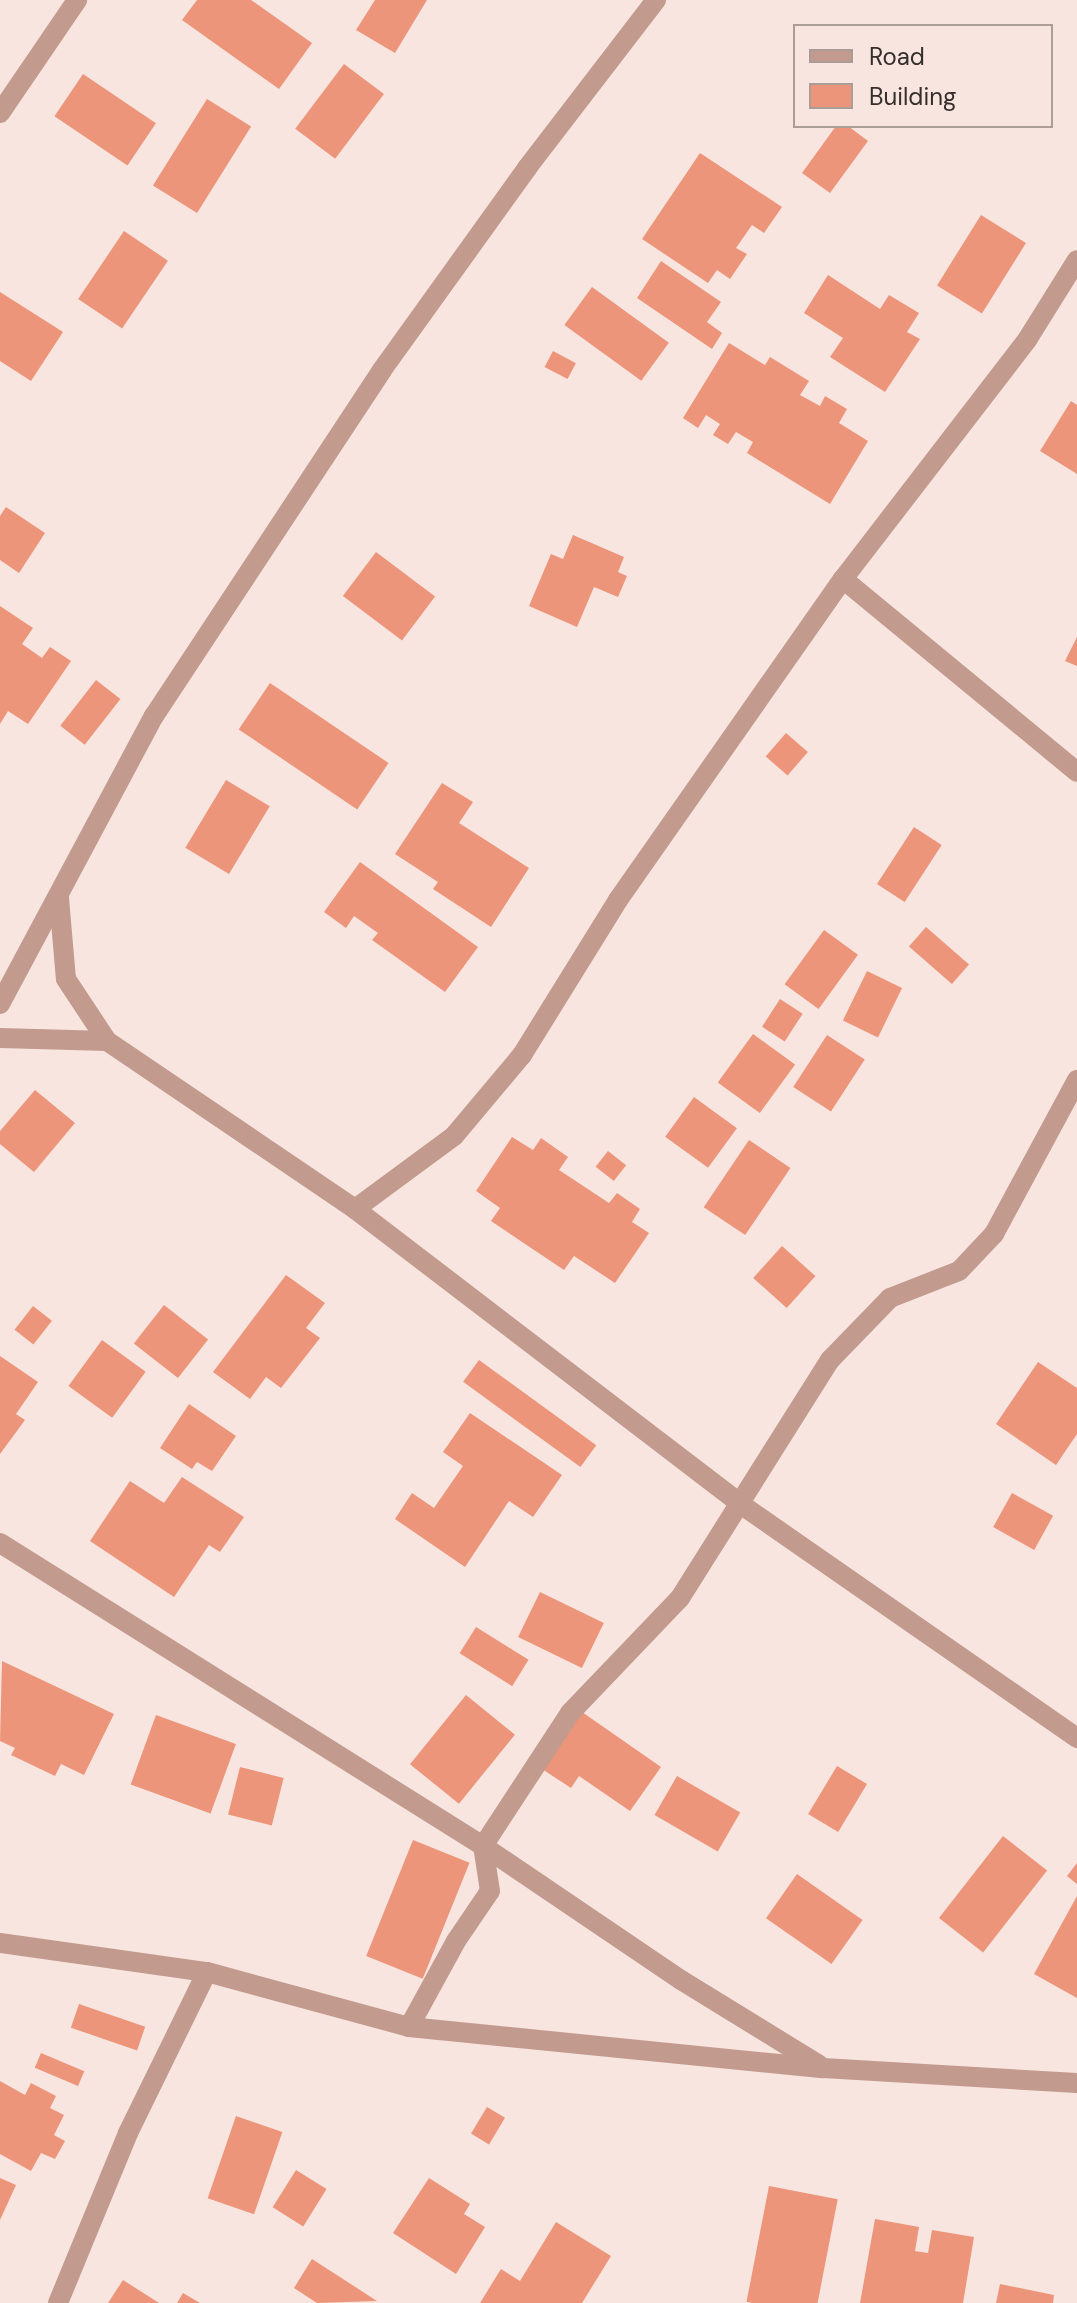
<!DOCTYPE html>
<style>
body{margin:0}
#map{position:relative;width:1077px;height:2303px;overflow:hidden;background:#f8e5df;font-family:"DM Sans",sans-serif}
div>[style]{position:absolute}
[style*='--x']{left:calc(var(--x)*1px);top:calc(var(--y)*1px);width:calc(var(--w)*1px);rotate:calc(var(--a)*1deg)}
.building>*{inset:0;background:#ec957a;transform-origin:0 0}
.street>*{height:20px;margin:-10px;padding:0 10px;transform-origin:10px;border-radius:10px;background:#c29a8e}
span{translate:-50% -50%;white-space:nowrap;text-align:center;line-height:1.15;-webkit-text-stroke:6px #f8e5df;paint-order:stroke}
.legend{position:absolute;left:793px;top:24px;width:260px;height:104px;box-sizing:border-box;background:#f8e5df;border:2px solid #aa9c97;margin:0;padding:10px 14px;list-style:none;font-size:24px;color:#352e2c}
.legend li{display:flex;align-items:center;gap:16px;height:40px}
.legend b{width:40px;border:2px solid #aa9c97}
</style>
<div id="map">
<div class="building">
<div style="clip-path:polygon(197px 0,251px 0,312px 43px,279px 89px,182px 20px)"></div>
<div style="clip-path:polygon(375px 0,427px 0,395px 53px,356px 30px)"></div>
<div style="left:344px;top:64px;width:50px;height:81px;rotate:37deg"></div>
<div style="left:83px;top:74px;width:88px;height:51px;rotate:34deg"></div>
<div style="left:207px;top:99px;width:52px;height:102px;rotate:32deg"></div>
<div style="clip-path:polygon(836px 126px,848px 126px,868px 141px,830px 193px,802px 173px)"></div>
<div style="clip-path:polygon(700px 153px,782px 207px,764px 233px,752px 225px,736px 248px,747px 254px,730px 279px,717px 270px,708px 283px,642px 239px)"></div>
<div style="left:981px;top:215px;width:53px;height:83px;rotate:32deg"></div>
<div style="left:124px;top:231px;width:53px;height:82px;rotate:34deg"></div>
<div style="clip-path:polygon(661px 261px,721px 302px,707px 322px,722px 333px,712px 349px,637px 298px)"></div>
<div style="clip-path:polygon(828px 275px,880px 309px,889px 295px,919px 313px,907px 332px,920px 339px,885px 392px,830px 357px,843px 338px,804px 313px)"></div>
<div style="left:592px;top:287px;width:95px;height:47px;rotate:36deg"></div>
<div style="clip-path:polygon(0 292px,63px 332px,31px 381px,0 361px)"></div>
<div style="clip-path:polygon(729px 343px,765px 365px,770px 357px,809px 381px,800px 395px,820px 406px,825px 396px,847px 409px,839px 423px,868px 441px,830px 504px,747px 453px,753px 442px,736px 432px,728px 444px,713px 435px,720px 424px,706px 415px,698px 428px,683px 418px)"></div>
<div style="left:553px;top:351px;width:26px;height:18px;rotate:28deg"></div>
<div style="clip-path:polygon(1071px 401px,1077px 405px,1077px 474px,1040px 451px)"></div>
<div style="clip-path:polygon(6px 507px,45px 533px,19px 573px,0 560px,0 516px)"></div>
<div style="clip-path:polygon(573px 535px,624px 557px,618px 572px,627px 576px,618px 597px,594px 587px,577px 627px,529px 606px,551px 554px,563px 559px)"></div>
<div style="left:376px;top:552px;width:74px;height:55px;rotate:37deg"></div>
<div style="clip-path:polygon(0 606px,33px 628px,22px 644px,42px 658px,50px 647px,71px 661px,28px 724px,8px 711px,0 724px)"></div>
<div style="clip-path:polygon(1077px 637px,1077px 666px,1065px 661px)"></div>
<div style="left:96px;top:680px;width:31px;height:58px;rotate:38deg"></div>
<div style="left:270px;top:683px;width:143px;height:56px;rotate:34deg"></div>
<div style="left:786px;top:733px;width:29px;height:31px;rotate:41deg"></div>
<div style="left:226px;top:780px;width:51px;height:79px;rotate:31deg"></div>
<div style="clip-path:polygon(442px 783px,473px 802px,459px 823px,529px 868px,491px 927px,433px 889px,438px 882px,395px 854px)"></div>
<div style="left:914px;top:827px;width:33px;height:68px;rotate:33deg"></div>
<div style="clip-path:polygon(360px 862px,478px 947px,445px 992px,372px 940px,378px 933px,354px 916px,346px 928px,324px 912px)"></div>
<div style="left:926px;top:927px;width:57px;height:26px;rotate:41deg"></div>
<div style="left:824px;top:930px;width:42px;height:67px;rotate:36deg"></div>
<div style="left:867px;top:971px;width:39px;height:55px;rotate:26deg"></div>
<div style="left:780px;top:999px;width:27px;height:33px;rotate:33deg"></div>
<div style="left:753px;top:1034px;width:52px;height:60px;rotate:36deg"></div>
<div style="left:827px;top:1035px;width:45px;height:62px;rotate:33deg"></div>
<div style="clip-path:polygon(35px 1090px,75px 1123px,34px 1172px,0 1144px,0 1131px)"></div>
<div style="left:694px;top:1097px;width:53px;height:49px;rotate:36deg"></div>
<div style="clip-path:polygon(512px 1137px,533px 1150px,541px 1138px,568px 1157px,559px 1170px,609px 1203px,617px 1193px,640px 1209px,632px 1222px,649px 1233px,615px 1283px,574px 1256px,564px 1270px,491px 1221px,500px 1208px,476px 1191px)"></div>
<div style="left:749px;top:1140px;width:50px;height:81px;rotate:34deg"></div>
<div style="left:608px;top:1151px;width:23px;height:20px;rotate:38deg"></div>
<div style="left:782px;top:1246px;width:45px;height:43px;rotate:42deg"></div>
<div style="clip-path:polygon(286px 1275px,325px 1303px,306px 1328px,320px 1338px,281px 1388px,266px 1377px,250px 1399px,213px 1372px)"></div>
<div style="left:164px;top:1305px;width:56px;height:49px;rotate:38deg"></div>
<div style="left:33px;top:1306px;width:24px;height:30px;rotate:38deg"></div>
<div style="left:102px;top:1340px;width:54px;height:57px;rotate:36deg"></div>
<div style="clip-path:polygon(0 1356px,38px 1382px,16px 1414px,25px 1420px,0 1454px)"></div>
<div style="left:479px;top:1360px;width:145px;height:27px;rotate:36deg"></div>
<div style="clip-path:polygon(1038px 1362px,1077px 1388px,1077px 1434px,1056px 1465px,996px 1424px)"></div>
<div style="clip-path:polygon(189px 1404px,236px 1436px,212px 1471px,197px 1462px,192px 1469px,160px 1448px)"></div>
<div style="clip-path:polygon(470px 1413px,562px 1475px,533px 1517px,509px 1501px,465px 1567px,395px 1519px,412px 1493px,434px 1508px,463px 1466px,443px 1452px)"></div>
<div style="clip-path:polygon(182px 1477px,244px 1517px,220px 1552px,209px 1545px,174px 1597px,90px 1541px,130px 1481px,164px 1503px)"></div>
<div style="left:1012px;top:1493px;width:47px;height:39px;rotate:29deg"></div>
<div style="left:540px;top:1592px;width:71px;height:50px;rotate:26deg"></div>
<div style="left:476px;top:1627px;width:62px;height:31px;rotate:32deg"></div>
<div style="clip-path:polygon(2px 1661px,114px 1714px,84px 1775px,61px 1764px,55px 1776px,11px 1755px,15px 1748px,0 1741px)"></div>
<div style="left:466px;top:1695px;width:63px;height:89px;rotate:39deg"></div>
<div style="clip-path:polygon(582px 1712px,661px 1767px,630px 1811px,579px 1776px,571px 1788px,542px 1769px)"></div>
<div style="left:156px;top:1715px;width:85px;height:74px;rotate:20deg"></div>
<div style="left:837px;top:1766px;width:35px;height:56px;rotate:31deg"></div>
<div style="left:240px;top:1767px;width:45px;height:49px;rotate:14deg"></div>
<div style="left:677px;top:1776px;width:73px;height:45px;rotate:30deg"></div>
<div style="left:1003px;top:1836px;width:56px;height:104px;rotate:38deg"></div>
<div style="left:413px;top:1840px;width:61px;height:125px;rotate:22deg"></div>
<div style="clip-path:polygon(1077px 1863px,1077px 1884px,1067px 1876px)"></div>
<div style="left:797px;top:1874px;width:80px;height:54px;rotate:35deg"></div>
<div style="clip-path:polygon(1077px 1896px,1077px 1998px,1034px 1974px)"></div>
<div style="left:79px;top:2004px;width:70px;height:25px;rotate:19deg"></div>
<div style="left:41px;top:2053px;width:47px;height:16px;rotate:23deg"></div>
<div style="clip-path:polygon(0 2081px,25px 2095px,31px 2083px,56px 2096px,50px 2108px,64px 2115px,54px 2135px,65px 2141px,55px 2159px,41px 2153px,31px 2171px,0 2154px)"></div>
<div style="left:487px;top:2107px;width:21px;height:31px;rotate:31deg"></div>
<div style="left:236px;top:2116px;width:49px;height:87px;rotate:19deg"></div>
<div style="left:296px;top:2170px;width:36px;height:44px;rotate:32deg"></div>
<div style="clip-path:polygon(0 2178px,16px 2185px,0 2220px)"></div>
<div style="clip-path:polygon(429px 2178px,470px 2204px,464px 2214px,485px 2227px,456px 2274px,393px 2233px)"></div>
<div style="left:769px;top:2186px;width:70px;height:118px;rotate:11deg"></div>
<div style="clip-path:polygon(875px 2219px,919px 2227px,915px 2251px,928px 2253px,932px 2230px,974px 2237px,963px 2303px,860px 2303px)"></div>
<div style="clip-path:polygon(556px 2222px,611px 2256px,582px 2303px,480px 2303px,501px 2269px,520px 2281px)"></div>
<div style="clip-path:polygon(312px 2259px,377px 2301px,317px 2303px,294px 2288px)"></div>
<div style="clip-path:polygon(123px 2280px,159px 2303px,108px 2303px)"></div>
<div style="clip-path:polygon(1000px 2284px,1054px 2295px,1053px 2303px,996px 2303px)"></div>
<div style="clip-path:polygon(183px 2293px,200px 2303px,177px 2303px)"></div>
</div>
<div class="street">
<div style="--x:0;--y:113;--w:137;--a:-55.7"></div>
<div style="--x:843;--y:579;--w:303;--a:39.5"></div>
<div style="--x:59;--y:898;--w:81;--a:85.1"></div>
<div style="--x:66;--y:979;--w:74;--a:56.5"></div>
<div style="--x:107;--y:1041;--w:300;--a:34.1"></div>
<div style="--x:355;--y:1209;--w:484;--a:37.4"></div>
<div style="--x:739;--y:1503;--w:412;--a:34.8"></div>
<div style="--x:0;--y:1004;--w:327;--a:-61.9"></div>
<div style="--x:154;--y:716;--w:414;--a:-56.6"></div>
<div style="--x:382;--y:370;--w:249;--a:-54.3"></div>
<div style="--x:527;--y:168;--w:212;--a:-52.5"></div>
<div style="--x:0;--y:1038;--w:107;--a:1.6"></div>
<div style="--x:355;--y:1209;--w:123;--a:-36.4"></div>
<div style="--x:454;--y:1136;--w:106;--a:-50"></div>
<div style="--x:522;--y:1055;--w:182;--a:-58.2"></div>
<div style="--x:618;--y:900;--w:392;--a:-55"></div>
<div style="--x:843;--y:579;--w:302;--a:-52.4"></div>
<div style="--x:1027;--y:340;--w:94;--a:-58"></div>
<div style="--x:0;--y:1543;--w:570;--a:32.1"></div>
<div style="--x:483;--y:1846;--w:239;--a:34.1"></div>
<div style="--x:681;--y:1980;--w:162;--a:31.6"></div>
<div style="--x:0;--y:1943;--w:209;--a:8"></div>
<div style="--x:207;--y:1972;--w:209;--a:15.2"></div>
<div style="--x:409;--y:2027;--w:416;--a:5.7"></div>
<div style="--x:823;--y:2068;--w:254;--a:3.4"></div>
<div style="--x:409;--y:2027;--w:98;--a:-61.3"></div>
<div style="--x:456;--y:1941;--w:60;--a:-55.8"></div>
<div style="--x:490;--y:1891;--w:46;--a:-98.8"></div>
<div style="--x:483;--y:1846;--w:159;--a:-56.8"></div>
<div style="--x:570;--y:1713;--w:159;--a:-46.3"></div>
<div style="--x:680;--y:1598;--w:281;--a:-57.8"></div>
<div style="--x:830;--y:1360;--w:86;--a:-45.9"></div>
<div style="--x:890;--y:1298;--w:74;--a:-21.4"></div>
<div style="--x:959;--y:1271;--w:51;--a:-46.6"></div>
<div style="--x:994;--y:1234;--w:175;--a:-61.7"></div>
<div style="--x:58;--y:2303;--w:184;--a:-67.6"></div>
<div style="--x:128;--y:2133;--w:179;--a:-63.9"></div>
</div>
<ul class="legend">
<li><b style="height:10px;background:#c29a8e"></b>Road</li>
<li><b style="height:22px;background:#ec957a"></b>Building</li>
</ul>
</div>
